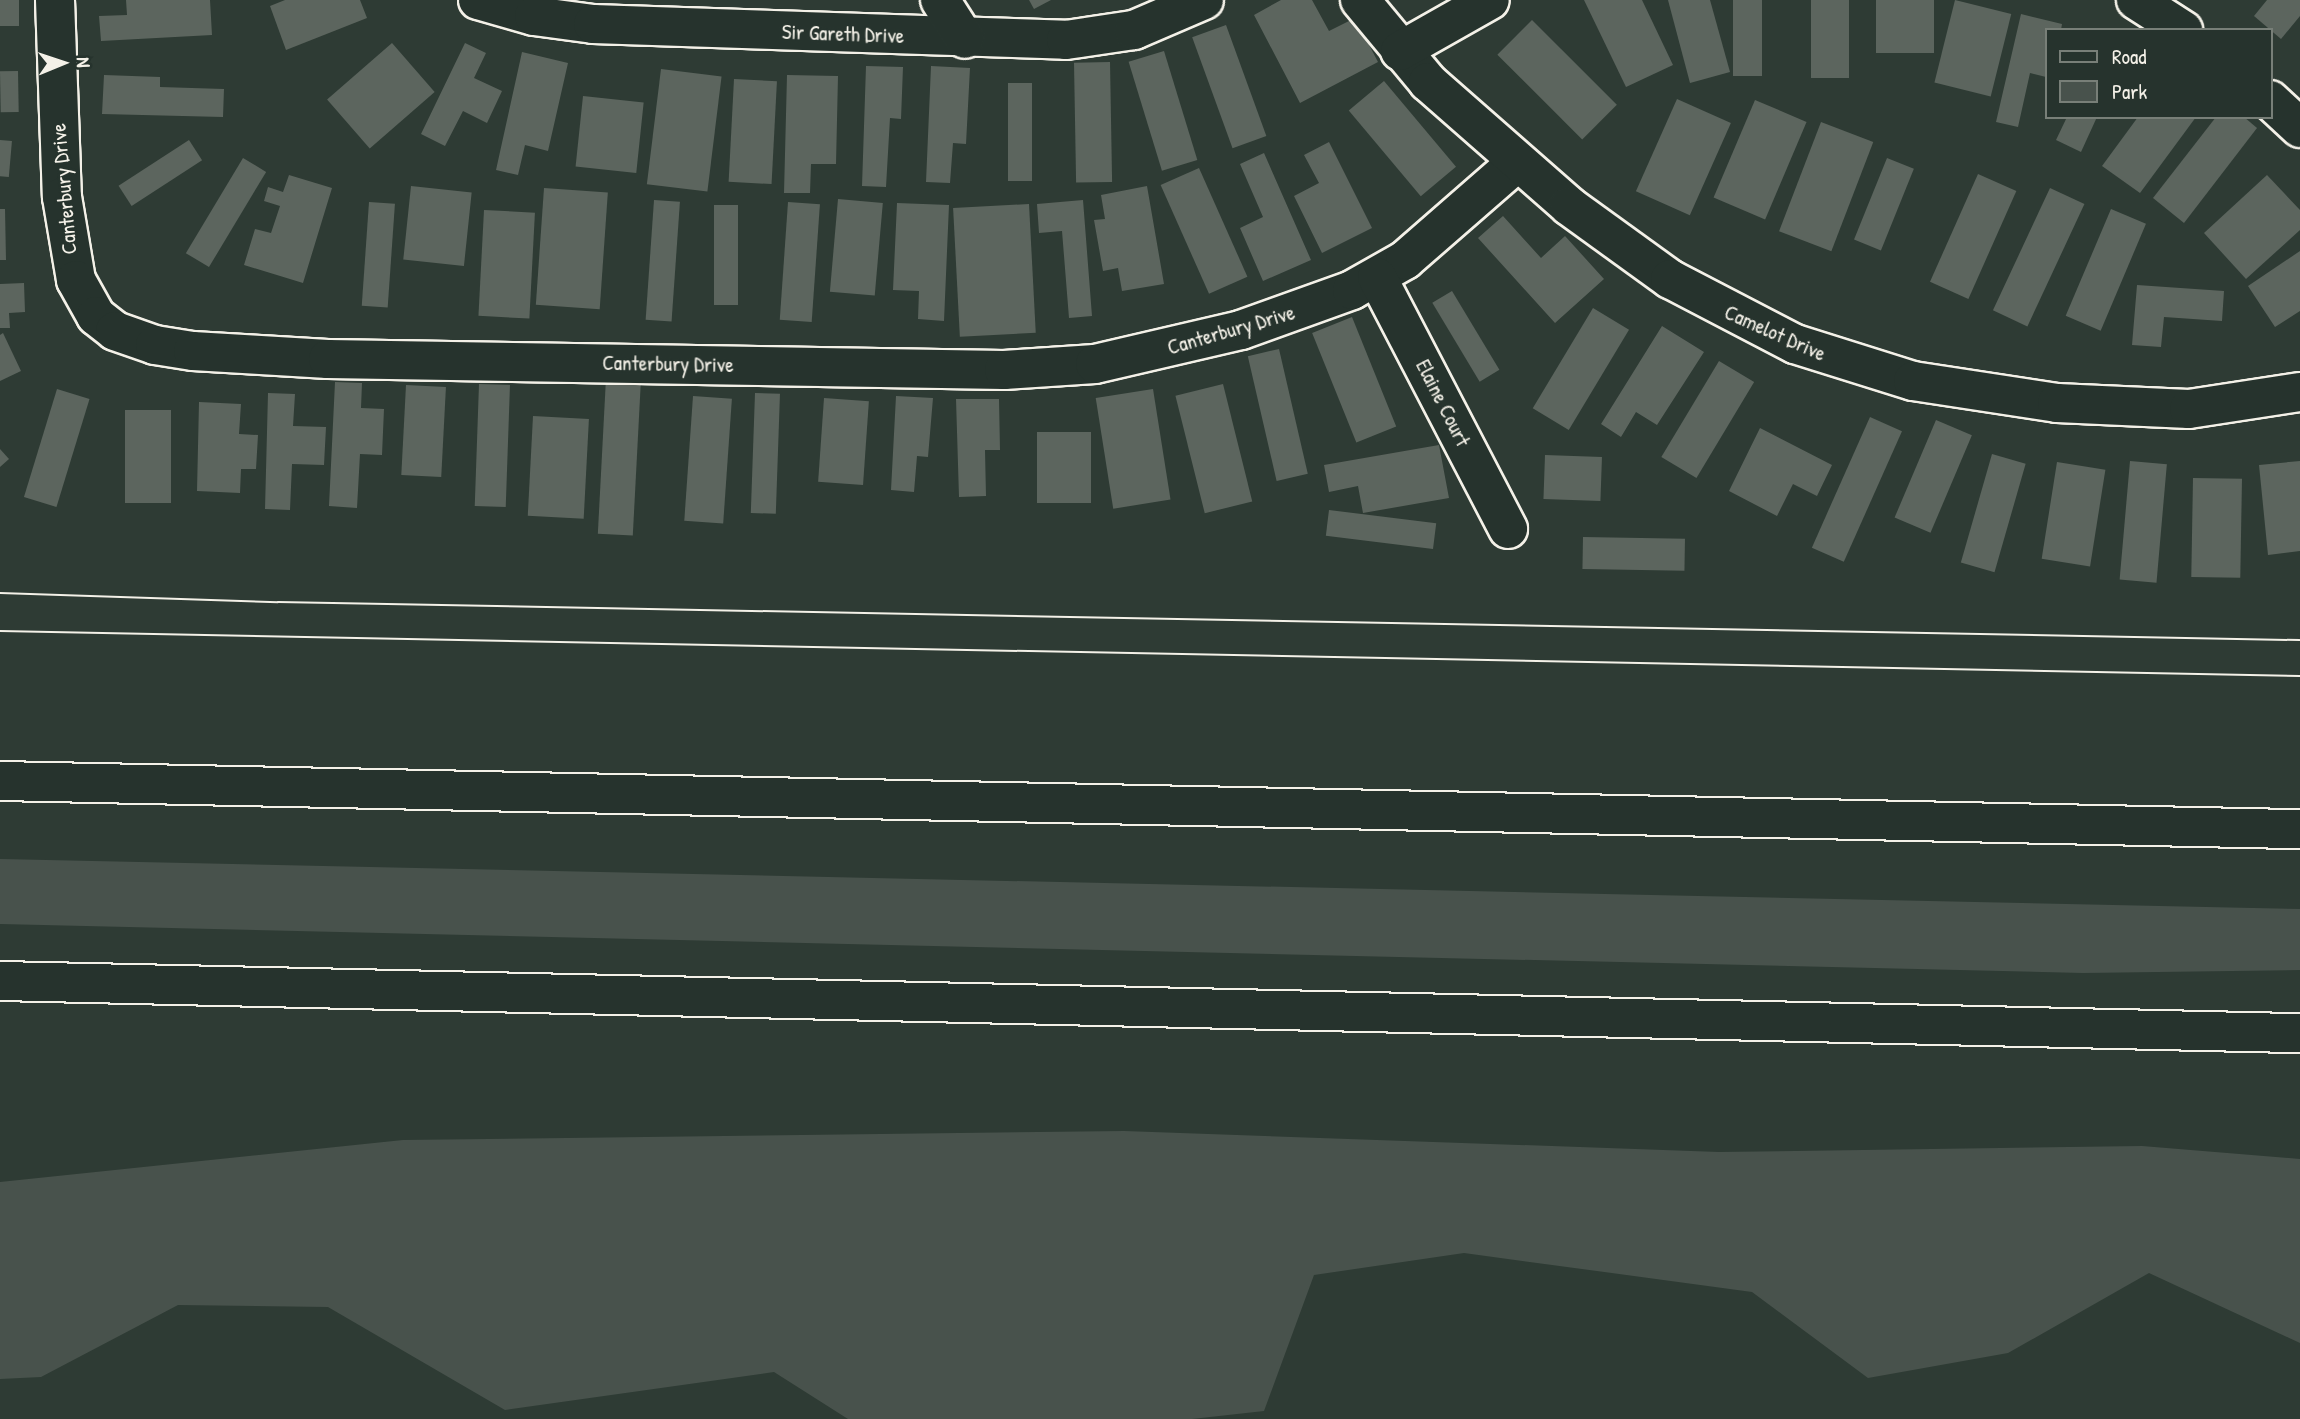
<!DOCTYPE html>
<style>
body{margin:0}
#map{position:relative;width:2300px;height:1419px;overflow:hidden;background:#2e3b34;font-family:"Patrick Hand",sans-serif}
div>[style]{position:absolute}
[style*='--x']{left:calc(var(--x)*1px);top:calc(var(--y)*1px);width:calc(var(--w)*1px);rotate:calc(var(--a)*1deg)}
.green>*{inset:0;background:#48524c}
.building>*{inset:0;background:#5c655e;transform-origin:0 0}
.roads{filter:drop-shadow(2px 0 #f4f1e8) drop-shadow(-2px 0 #f4f1e8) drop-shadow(0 2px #f4f1e8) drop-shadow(0 -2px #f4f1e8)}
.street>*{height:38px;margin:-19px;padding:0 19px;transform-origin:19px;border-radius:19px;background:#26332d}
.highway>*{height:38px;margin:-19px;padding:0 19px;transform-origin:19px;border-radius:19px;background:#26332d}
.tram>*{height:2px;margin:-1px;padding:0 1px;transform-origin:1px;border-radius:1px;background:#f4f1e8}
span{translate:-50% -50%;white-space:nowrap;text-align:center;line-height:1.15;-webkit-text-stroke:5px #26332d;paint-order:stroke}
.street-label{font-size:21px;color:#f4f1e8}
.legend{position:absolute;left:2045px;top:28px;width:228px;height:91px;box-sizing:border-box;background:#26332d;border:2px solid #787f78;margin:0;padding:9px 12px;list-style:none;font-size:21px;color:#f4f1e8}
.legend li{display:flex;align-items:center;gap:14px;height:35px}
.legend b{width:35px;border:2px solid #787f78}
.north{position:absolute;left:28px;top:28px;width:70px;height:70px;-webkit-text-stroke:5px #26332d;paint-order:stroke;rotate:88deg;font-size:19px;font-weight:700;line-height:28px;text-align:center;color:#f4f1e8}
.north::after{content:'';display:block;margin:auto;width:24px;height:32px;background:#f4f1e8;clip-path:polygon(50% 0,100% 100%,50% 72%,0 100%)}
</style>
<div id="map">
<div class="green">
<div style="clip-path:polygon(0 859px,2300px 909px,2300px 970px,2083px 973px,0 924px)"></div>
<div style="clip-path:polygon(1124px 1131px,1719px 1152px,2142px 1146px,2300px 1159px,2300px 1343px,2149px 1273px,2008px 1353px,1868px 1378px,1752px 1292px,1464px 1253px,1314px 1275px,1264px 1411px,1192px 1419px,848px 1419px,774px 1372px,505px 1410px,328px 1307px,178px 1305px,41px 1377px,0 1379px,0 1182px,403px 1140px)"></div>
</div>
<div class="building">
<div style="left:0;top:0;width:19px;height:26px"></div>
<div style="clip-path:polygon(126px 0,210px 0,212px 35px,101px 41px,99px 16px,127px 15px)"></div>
<div style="clip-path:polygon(285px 0,360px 0,367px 18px,286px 50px,270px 6px)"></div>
<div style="clip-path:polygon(1029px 0,1051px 0,1034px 9px)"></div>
<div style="clip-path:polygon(1281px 0,1312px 0,1329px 31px,1355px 18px,1378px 62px,1300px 103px,1254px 15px)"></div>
<div style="clip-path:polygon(1584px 0,1642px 0,1673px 65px,1626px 87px)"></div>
<div style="clip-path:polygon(1668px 0,1710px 0,1730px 72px,1690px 83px)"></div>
<div style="left:1733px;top:0;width:29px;height:76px"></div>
<div style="left:1811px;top:0;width:38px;height:78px"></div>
<div style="left:1876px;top:0;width:58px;height:53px"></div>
<div style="left:1955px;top:0;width:58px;height:85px;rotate:14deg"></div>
<div style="clip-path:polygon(2267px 0,2300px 0,2300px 16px,2281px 39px,2254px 16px)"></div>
<div style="clip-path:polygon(2021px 14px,2062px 24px,2061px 30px,2046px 30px,2046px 77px,2030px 73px,2018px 127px,1996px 122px)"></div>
<div style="left:1532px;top:20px;width:120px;height:49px;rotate:45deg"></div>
<div style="left:1226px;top:25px;width:118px;height:36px;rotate:70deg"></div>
<div style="left:392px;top:43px;width:65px;height:86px;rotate:49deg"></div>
<div style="clip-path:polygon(465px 43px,486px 53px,474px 78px,502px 91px,487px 123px,463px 111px,445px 146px,421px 134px)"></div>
<div style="left:1164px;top:51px;width:114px;height:37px;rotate:73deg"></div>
<div style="clip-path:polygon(522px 52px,568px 63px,548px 151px,525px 145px,518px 175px,496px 170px)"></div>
<div style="left:1110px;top:62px;width:120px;height:36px;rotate:89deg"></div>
<div style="clip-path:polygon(866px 66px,903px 67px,901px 119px,890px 118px,886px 187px,862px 186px)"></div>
<div style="clip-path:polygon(931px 66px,970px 68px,966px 144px,953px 143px,950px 183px,926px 182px)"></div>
<div style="left:661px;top:69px;width:61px;height:116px;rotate:7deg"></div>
<div style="left:18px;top:71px;width:41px;height:18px;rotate:89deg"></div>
<div style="clip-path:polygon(104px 75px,160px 77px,160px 87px,224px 89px,223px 117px,102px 114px)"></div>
<div style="clip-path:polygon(787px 75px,838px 76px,836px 164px,811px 164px,810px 193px,784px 193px)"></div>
<div style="left:734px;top:79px;width:43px;height:103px;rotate:3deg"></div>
<div style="left:1384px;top:81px;width:112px;height:46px;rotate:50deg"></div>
<div style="left:1008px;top:83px;width:24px;height:98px"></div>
<div style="left:583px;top:96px;width:61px;height:71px;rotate:6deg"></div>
<div style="left:1677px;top:99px;width:59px;height:101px;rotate:24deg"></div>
<div style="left:1755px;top:100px;width:56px;height:106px;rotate:23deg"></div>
<div style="clip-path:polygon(2067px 117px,2097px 117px,2081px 152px,2056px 140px)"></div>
<div style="clip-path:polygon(2138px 117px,2196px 117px,2140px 193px,2102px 166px)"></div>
<div style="clip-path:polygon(2216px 117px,2244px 117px,2257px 128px,2184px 223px,2153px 198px)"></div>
<div style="left:1821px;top:122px;width:56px;height:117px;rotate:21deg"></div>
<div style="left:0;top:140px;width:12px;height:36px;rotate:5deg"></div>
<div style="left:189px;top:140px;width:24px;height:84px;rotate:57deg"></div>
<div style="clip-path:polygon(1329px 142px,1372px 228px,1322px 253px,1294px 196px,1319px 183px,1304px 155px)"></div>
<div style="clip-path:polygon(1264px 153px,1311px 260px,1263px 281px,1240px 228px,1263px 217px,1240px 164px)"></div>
<div style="left:243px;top:158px;width:27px;height:111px;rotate:31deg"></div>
<div style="left:1887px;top:158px;width:29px;height:88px;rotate:22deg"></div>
<div style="left:1199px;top:168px;width:119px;height:42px;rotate:66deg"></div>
<div style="left:1978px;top:174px;width:42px;height:118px;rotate:24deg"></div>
<div style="clip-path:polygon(289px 175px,332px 188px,303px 283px,244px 265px,255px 229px,271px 233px,280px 206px,264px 201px,268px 187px,283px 192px)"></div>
<div style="clip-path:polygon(2267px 175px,2300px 210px,2300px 230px,2246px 279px,2204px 233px)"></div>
<div style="left:411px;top:186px;width:61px;height:74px;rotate:6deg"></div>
<div style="clip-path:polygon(1147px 186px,1164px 284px,1122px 291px,1118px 268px,1103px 271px,1094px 220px,1105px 219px,1101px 195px)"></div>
<div style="left:544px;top:188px;width:64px;height:117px;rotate:4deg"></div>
<div style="left:2050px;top:188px;width:38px;height:135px;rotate:25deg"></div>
<div style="left:838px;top:199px;width:45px;height:93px;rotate:5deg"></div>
<div style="left:654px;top:200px;width:26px;height:120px;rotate:4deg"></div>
<div style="clip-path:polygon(1083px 200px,1092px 316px,1069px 318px,1062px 231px,1039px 233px,1037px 204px)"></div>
<div style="left:369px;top:202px;width:26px;height:104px;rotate:4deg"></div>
<div style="left:788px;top:202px;width:32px;height:118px;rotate:4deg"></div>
<div style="clip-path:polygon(897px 203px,949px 205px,944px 321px,918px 319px,919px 291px,893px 290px)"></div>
<div style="left:1029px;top:204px;width:129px;height:76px;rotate:87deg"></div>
<div style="left:714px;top:205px;width:24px;height:100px"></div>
<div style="clip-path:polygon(0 209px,5px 209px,6px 260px,0 260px)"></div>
<div style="left:2111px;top:209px;width:38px;height:116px;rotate:23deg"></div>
<div style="left:484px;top:210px;width:51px;height:106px;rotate:3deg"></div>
<div style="clip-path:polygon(1503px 216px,1541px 258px,1565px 236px,1604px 279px,1555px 323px,1478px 238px)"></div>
<div style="clip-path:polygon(2300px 251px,2300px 311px,2275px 327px,2248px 286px)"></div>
<div style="clip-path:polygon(24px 283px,25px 312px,9px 313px,10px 328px,0 328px,0 284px)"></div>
<div style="clip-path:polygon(2137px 285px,2224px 291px,2222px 321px,2164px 317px,2161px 347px,2132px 345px)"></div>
<div style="left:1452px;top:291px;width:92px;height:23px;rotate:59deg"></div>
<div style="left:1593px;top:308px;width:42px;height:117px;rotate:31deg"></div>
<div style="left:1352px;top:317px;width:118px;height:43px;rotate:68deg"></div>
<div style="clip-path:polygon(1662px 326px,1704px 352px,1657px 425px,1636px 412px,1621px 437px,1601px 424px)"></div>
<div style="clip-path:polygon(3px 333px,21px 371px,0 381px,0 335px)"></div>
<div style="left:1279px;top:349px;width:128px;height:32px;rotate:77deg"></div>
<div style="left:1719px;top:361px;width:41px;height:112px;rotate:31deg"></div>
<div style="left:606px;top:378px;width:35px;height:156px;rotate:3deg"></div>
<div style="clip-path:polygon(335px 382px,362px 383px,361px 408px,384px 409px,382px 455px,360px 454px,357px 508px,329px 506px)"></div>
<div style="left:479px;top:384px;width:31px;height:122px;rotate:2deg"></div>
<div style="left:1223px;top:384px;width:121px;height:49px;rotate:76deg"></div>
<div style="left:406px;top:385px;width:40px;height:90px;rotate:3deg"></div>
<div style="left:57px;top:389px;width:34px;height:113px;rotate:17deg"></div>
<div style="left:1153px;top:389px;width:112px;height:58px;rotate:81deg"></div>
<div style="clip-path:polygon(268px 393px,295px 394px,293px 426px,326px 427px,324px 465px,292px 464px,290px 510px,265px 509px)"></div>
<div style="left:755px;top:393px;width:25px;height:120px;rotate:2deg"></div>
<div style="left:693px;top:396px;width:39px;height:125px;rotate:4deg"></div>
<div style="clip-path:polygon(896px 396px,933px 398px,928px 457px,917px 456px,914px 492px,891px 490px)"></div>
<div style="left:824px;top:398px;width:45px;height:84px;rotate:4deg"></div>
<div style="clip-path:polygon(956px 399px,999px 399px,1000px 450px,985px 450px,986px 496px,959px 497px)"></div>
<div style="clip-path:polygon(199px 402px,241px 404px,239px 434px,258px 435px,256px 469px,241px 469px,240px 493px,197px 491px)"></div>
<div style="left:125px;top:410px;width:46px;height:93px"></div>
<div style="left:533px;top:416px;width:56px;height:100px;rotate:3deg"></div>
<div style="left:1870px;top:417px;width:35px;height:143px;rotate:24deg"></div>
<div style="left:1936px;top:420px;width:39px;height:106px;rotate:23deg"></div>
<div style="clip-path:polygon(1760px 428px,1832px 465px,1817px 496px,1793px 484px,1777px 516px,1729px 491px)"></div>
<div style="left:1037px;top:432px;width:54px;height:71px"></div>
<div style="clip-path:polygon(1439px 445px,1449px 498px,1363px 513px,1358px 486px,1329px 492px,1324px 465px)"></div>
<div style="clip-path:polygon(0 449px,9px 459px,0 467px)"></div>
<div style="left:1992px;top:454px;width:35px;height:113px;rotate:16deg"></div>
<div style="left:1545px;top:455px;width:57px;height:44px;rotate:2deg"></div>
<div style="left:2130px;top:461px;width:37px;height:119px;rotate:5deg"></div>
<div style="clip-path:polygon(2300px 461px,2300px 551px,2268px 555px,2259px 465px)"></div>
<div style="left:2057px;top:462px;width:49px;height:98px;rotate:9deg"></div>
<div style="left:2193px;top:478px;width:49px;height:99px;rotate:1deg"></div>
<div style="left:1329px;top:510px;width:108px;height:26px;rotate:7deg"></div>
<div style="left:1583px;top:537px;width:102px;height:32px;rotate:1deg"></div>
</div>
<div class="roads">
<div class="street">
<div style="--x:55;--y:0;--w:197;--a:88"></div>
<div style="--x:62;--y:197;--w:84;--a:80.4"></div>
<div style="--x:76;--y:280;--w:41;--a:60.9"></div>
<div style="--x:96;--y:316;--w:24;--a:38"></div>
<div style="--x:115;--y:331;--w:42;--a:19.3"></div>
<div style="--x:155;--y:345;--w:38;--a:9"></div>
<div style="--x:193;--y:351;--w:135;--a:3.4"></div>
<div style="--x:328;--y:359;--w:676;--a:0.93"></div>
<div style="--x:1004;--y:370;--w:91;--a:-3.8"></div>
<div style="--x:1095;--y:364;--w:150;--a:-13.1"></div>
<div style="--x:1241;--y:330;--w:118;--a:-19.8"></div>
<div style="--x:1352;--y:290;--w:61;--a:-29.5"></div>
<div style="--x:1405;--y:260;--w:147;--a:-41.1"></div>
<div style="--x:478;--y:0;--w:58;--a:15.9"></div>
<div style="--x:534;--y:16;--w:60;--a:7.7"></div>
<div style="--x:593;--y:24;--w:473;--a:1.9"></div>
<div style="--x:1066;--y:40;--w:69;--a:-8.4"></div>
<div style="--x:1134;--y:30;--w:76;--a:-23.2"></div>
<div style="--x:940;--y:0;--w:46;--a:57.3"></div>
<div style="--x:1360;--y:0;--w:107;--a:50.3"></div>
<div style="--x:1428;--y:82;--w:188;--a:41.3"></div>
<div style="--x:1569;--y:206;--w:125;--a:35.9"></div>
<div style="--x:1670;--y:279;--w:141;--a:27.5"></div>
<div style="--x:1795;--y:344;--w:124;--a:17.4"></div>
<div style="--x:1913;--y:381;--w:146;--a:8.7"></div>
<div style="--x:2057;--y:403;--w:132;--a:2.6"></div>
<div style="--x:2189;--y:409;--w:112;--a:-8.7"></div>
<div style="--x:2136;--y:0;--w:56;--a:32.6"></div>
<div style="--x:1400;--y:51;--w:103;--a:-29.5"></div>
<div style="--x:2270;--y:100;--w:41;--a:43"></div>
<div style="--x:1377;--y:277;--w:284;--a:62.5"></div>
</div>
<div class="highway">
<div style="--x:0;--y:781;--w:2301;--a:1.2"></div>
<div style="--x:0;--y:981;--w:2301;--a:1.3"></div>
</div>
</div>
<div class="tram">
<div style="--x:0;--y:593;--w:278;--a:1.9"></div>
<div style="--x:278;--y:602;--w:2022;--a:1.08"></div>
<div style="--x:0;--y:631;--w:2300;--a:1.12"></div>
</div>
<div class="street-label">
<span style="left:843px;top:34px;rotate:2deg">Sir Gareth Drive</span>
<span style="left:64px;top:189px;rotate:-95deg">Canterbury Drive</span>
<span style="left:1231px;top:330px;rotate:-16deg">Canterbury Drive</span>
<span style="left:1775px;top:333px;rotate:24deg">Camelot Drive</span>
<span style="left:668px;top:364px;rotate:1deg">Canterbury Drive</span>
<span style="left:1443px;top:403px;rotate:63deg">Elaine Court</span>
</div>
<ul class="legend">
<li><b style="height:9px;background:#26332d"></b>Road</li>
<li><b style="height:19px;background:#48524c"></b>Park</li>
</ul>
<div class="north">N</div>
</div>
